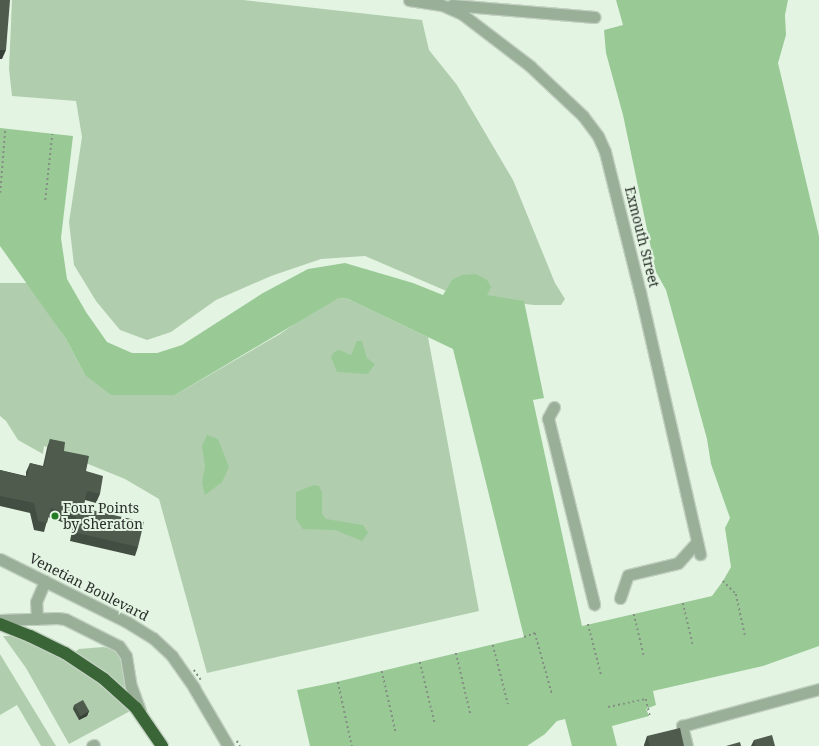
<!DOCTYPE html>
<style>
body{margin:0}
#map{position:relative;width:819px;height:746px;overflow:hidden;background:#e4f4e3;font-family:"Noto Serif",serif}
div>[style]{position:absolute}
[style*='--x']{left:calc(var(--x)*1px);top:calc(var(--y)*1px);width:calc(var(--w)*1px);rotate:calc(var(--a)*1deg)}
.green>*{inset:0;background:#b0ceae}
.water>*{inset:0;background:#99ca96}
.path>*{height:1.5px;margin-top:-0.75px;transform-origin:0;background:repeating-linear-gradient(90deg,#848f84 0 2px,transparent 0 5px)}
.roads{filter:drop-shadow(1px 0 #c2d0c1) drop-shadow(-1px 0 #c2d0c1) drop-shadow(0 1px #c2d0c1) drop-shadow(0 -1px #c2d0c1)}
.minor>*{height:11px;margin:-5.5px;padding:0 5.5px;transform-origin:5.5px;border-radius:5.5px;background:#9aaf98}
.highway>*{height:12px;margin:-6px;padding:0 6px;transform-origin:6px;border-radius:6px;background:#396537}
.wall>*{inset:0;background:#434e42}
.shaded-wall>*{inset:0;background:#374036}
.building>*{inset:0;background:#4e5b4d;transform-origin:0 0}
.dots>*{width:11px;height:11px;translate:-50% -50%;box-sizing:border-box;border:2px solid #e4f4e3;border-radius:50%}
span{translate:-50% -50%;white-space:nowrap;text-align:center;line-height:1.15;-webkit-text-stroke:4px #e4f4e3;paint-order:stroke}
.street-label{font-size:14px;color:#282e28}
.poi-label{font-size:14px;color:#282e28}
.left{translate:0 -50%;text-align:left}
</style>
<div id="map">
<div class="green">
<div style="clip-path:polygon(12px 0,243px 0,422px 20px,429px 50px,457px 85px,513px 180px,555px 283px,565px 299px,561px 305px,534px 305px,458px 296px,365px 256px,321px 259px,271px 276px,216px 300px,171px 332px,147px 340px,120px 330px,96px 301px,74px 265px,69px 222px,82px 137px,76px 101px,12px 96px,9px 69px)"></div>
<div style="clip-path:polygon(0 283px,28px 283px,66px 339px,85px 375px,175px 395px,280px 334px,325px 303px,337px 299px,346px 298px,428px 337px,479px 611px,207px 673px,159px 499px,125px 479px,44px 446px,43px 454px,18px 440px,6px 421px,0 416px)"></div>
<div style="clip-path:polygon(3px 636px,11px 636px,28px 641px,69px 662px,106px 687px,132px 710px,69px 744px,26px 668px)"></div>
<div style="clip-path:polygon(103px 647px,113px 649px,121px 656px,126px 687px,122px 687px,75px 652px,79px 649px)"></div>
<div style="clip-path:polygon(0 654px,56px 746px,41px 746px,17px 705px,0 715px)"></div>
</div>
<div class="water">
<div style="clip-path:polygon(616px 0,788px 0,785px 15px,786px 35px,778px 63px,819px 236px,819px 646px,763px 666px,653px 691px,656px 705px,646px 709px,649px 716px,612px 726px,617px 746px,572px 746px,565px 719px,557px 721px,545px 734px,527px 746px,310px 746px,297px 690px,336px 682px,524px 637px,453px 349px,346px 298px,337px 299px,175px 395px,111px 395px,85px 375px,66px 339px,0 246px,0 128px,73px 136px,61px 238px,67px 279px,86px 312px,107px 342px,132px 353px,157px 353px,182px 345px,263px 293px,308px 269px,345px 263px,413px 283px,443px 295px,452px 280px,462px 275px,476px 274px,487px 280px,491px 287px,487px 295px,524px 301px,544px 398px,533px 400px,582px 626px,712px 596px,723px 581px,731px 567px,725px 528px,730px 518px,711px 464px,707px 439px,666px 290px,656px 272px,623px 115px,606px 53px,604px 30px,623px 25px)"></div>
<div style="clip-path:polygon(357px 341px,362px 341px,367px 358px,375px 364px,368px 374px,337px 372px,331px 357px,334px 352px,339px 350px,351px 355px)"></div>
<div style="clip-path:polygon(207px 435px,218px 439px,229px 467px,222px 482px,205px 495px,202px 483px,205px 467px,202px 446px)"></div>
<div style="clip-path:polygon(314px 485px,319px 486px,322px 492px,322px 514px,326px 519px,363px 525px,368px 533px,362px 541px,335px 530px,303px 529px,296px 519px,296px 492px)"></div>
</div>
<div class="path">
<div style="--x:0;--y:193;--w:64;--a:-85.5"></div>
<div style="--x:45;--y:200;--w:66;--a:-83.9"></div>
<div style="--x:723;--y:581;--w:18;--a:45"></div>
<div style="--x:736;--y:594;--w:42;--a:77.6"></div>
<div style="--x:683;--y:603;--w:43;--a:76.6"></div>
<div style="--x:634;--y:614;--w:43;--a:76.6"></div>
<div style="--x:588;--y:624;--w:52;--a:75.4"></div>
<div style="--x:524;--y:637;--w:12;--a:-20"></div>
<div style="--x:535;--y:633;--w:63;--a:74.4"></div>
<div style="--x:493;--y:645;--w:61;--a:75.7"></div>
<div style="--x:456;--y:653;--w:65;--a:76.6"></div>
<div style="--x:420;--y:662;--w:64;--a:76.4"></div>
<div style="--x:194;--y:670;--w:12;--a:55"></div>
<div style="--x:382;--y:671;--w:64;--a:77.3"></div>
<div style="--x:338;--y:682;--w:66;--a:77.7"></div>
<div style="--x:608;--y:707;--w:39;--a:-12"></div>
<div style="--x:646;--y:699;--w:17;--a:77"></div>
<div style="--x:237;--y:741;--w:6;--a:59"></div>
</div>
<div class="roads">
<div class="minor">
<div style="--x:409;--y:0;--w:33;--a:9"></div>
<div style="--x:442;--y:5;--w:22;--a:24"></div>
<div style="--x:462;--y:14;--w:86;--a:37.4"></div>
<div style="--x:530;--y:66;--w:73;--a:43.3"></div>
<div style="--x:583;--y:116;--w:25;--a:53"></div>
<div style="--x:598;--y:136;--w:17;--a:66"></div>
<div style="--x:605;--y:152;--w:144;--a:76"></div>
<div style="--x:640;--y:292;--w:269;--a:77.1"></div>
<div style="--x:452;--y:5;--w:143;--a:4.8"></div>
<div style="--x:554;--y:407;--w:13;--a:119"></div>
<div style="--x:548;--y:418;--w:192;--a:76.1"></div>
<div style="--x:0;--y:559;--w:142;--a:26.4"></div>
<div style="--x:127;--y:622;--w:31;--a:32"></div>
<div style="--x:153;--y:638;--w:26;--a:43"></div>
<div style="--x:172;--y:656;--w:39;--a:55"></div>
<div style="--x:194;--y:688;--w:67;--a:59.6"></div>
<div style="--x:620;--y:598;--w:24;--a:-71"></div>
<div style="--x:628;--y:575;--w:51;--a:-13.5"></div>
<div style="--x:678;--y:563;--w:28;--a:-48"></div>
<div style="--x:37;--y:619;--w:17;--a:-93"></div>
<div style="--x:36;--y:602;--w:23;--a:-67"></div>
<div style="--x:0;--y:620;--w:57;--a:-2"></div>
<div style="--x:57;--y:618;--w:8;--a:7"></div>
<div style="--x:65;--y:619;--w:60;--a:26.6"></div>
<div style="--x:119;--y:646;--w:12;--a:55"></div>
<div style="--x:126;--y:656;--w:30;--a:81"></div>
<div style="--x:131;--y:686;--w:27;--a:70"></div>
<div style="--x:92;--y:746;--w:2;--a:-27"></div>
<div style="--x:687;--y:746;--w:21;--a:-104"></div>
<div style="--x:682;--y:726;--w:142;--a:-15.1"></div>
</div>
<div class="highway">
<div style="--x:0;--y:624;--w:32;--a:22"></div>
<div style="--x:30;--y:636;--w:39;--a:26"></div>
<div style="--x:65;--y:653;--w:47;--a:33.7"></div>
<div style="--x:104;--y:679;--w:43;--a:42.2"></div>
<div style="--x:136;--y:708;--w:46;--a:55.6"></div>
</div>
</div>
<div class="wall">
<div style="clip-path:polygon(50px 439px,86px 471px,100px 494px,96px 503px,85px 500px,83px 508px,138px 547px,135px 556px,70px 541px,73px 526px,48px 517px,44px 532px,34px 530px,30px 513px,0 506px,0 470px,26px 476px,26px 472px,30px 463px,43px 466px,47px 448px)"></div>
<div style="clip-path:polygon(74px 705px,89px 711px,87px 716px,79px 720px,73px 709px)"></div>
<div style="clip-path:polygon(647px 736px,684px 746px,644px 746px,644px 745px)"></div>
<div style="clip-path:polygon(754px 740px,775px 746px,751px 746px)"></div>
</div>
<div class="shaded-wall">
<div style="clip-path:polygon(0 50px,6px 50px,2px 59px,0 59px)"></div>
<div style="clip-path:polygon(89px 711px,87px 716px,79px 720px,80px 716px)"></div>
</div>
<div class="building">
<div style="clip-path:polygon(0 0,10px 0,6px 50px,0 50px)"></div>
<div style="clip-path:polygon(50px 439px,65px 442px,64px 451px,89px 456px,86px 471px,103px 476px,100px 494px,87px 491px,83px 508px,144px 522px,138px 547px,73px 532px,76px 517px,51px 508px,47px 523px,38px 521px,34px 503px,0 496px,0 470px,27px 477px,30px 463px,44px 467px)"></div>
<div style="left:83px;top:700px;width:13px;height:10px;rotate:61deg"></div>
<div style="clip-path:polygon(680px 728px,684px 746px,650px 746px,647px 736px)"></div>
<div style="clip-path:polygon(772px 735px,775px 746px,755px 746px,754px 740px)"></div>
<div style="clip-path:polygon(740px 742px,741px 746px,726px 746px)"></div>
</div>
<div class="dots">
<div style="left:55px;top:516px;background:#257a26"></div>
</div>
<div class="street-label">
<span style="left:642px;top:237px;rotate:76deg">Exmouth Street</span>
<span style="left:89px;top:587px;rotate:27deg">Venetian Boulevard</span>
</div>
<div class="poi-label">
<span class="left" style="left:63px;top:516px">Four Points<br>by Sheraton</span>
</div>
</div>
